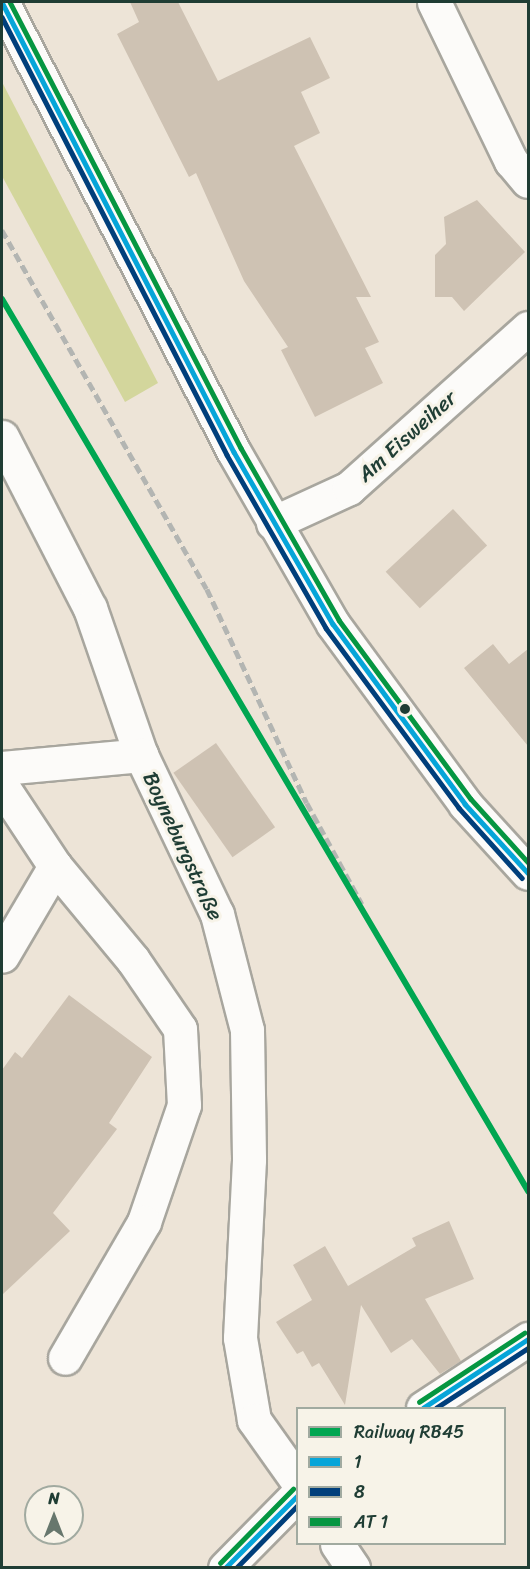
<!DOCTYPE html>
<meta charset="utf-8">
<style>
body{margin:0}
#map{position:relative;width:530px;height:1569px;overflow:hidden;background:#ede4d7;font-family:Sriracha,sans-serif}
div>[style]{position:absolute}
[style*='--x']{left:calc(var(--x)*1px);top:calc(var(--y)*1px);width:calc(var(--w)*1px);rotate:calc(var(--a)*1deg)}
.green>*{inset:0;background:#d3d69c}
.building>*{inset:0;background:#cec2b3;transform-origin:0 0}
.roads{filter:drop-shadow(2px 0 #a8a69e) drop-shadow(-2px 0 #a8a69e) drop-shadow(0 2px #a8a69e) drop-shadow(0 -2px #a8a69e)}
.minor>*{height:33px;margin:-16.5px;padding:0 16.5px;transform-origin:16.5px;border-radius:16.5px;background:#fcfbf9}
.rail>*{height:4.5px;margin-top:-2.25px;transform-origin:0;background:repeating-linear-gradient(90deg,#b3b5b2 0 9px,transparent 0 13.5px)}
.bus-1>*{height:4.5px;margin:-2.25px;padding:0 2.25px;transform-origin:2.25px;border-radius:2.25px;background:#06a5d9}
.bus-2>*{height:4.5px;margin:-2.25px;padding:0 2.25px;transform-origin:2.25px;border-radius:2.25px;background:#003f7b}
.bus-3>*{height:4.5px;margin:-2.25px;padding:0 2.25px;transform-origin:2.25px;border-radius:2.25px;background:#059641}
.rail-1>*{height:6px;margin:-3px;padding:0 3px;transform-origin:3px;border-radius:3px;background:#00a651}
.dots>*{width:16px;height:16px;translate:-50% -50%;box-sizing:border-box;border:3px solid #f7f3e8;border-radius:50%}
span{translate:-50% -50%;white-space:nowrap;text-align:center;line-height:1.15;-webkit-text-stroke:6px #f7f3e8;paint-order:stroke}
.street-label{font-size:21px;color:#1f3d34}
.frame{position:absolute;inset:0;border:3px solid #1f3d34;pointer-events:none}
.legend{position:absolute;left:296px;top:1407px;width:210px;height:138px;box-sizing:border-box;background:#f7f3e8;border:2px solid #a1aaa0;margin:0;padding:8px 10px;list-style:none;font-size:18px;color:#1f3d34}
.legend li{display:flex;align-items:center;gap:12px;height:30px}
.legend b{width:30px;border:2px solid #a1aaa0}
.north{position:absolute;left:24px;top:1485px;width:60px;height:60px;box-sizing:border-box;background:#f7f3e8;border:2px solid #a1aaa0;border-radius:50%;rotate:0deg;font-size:16px;font-weight:700;line-height:24px;text-align:center;color:#1f3d34}
.north::after{content:'';display:block;margin:auto;width:21px;height:27px;background:#67776d;clip-path:polygon(50% 0,100% 100%,50% 72%,0 100%)}
</style>
<div id="map">
<div class="green">
<div style="clip-path:polygon(2px 82px,158px 383px,125px 402px,2px 176px)"></div>
</div>
<div class="building">
<div style="clip-path:polygon(130px 2px,178px 2px,218px 81px,310px 37px,330px 78px,301px 92px,320px 133px,294px 146px,371px 297px,356px 297px,379px 342px,365px 348px,383px 383px,315px 417px,281px 350px,288px 347px,244px 281px,196px 173px,189px 177px,117px 34px,139px 22px)"></div>
<div style="clip-path:polygon(477px 200px,525px 252px,464px 311px,452px 297px,435px 297px,435px 255px,446px 244px,444px 217px)"></div>
<div style="left:453px;top:509px;width:50px;height:92px;rotate:47deg"></div>
<div style="clip-path:polygon(493px 644px,509px 664px,528px 649px,528px 746px,464px 668px)"></div>
<div style="left:216px;top:743px;width:103px;height:52px;rotate:55deg"></div>
<div style="clip-path:polygon(69px 995px,152px 1057px,109px 1123px,117px 1129px,53px 1213px,70px 1231px,2px 1295px,2px 1070px,15px 1052px,22px 1058px)"></div>
<div style="clip-path:polygon(449px 1221px,474px 1279px,425px 1299px,461px 1361px,440px 1374px,412px 1339px,391px 1353px,361px 1305px,345px 1405px,319px 1363px,312px 1367px,303px 1351px,297px 1354px,276px 1322px,312px 1300px,293px 1265px,325px 1246px,348px 1286px,416px 1246px,412px 1238px)"></div>
</div>
<div class="roads">
<div class="minor">
<div style="--x:2;--y:2;--w:506;--a:62.73"></div>
<div style="--x:234;--y:452;--w:198;--a:60.1"></div>
<div style="--x:333;--y:624;--w:223;--a:53.7"></div>
<div style="--x:465;--y:804;--w:93;--a:47.6"></div>
<div style="--x:434;--y:2;--w:177;--a:64.2"></div>
<div style="--x:511;--y:161;--w:26;--a:50"></div>
<div style="--x:2;--y:437;--w:192;--a:62.8"></div>
<div style="--x:90;--y:608;--w:156;--a:70.9"></div>
<div style="--x:141;--y:755;--w:176;--a:64.5"></div>
<div style="--x:217;--y:914;--w:120;--a:75.5"></div>
<div style="--x:247;--y:1030;--w:130;--a:89.1"></div>
<div style="--x:249;--y:1160;--w:178;--a:92.9"></div>
<div style="--x:240;--y:1338;--w:83;--a:80.3"></div>
<div style="--x:254;--y:1420;--w:76;--a:54.6"></div>
<div style="--x:273;--y:523;--w:84;--a:-24.7"></div>
<div style="--x:349;--y:488;--w:240;--a:-41.8"></div>
<div style="--x:2;--y:768;--w:140;--a:-5.3"></div>
<div style="--x:2;--y:786;--w:96;--a:56.5"></div>
<div style="--x:55;--y:866;--w:104;--a:120.5"></div>
<div style="--x:55;--y:866;--w:122;--a:50.3"></div>
<div style="--x:133;--y:960;--w:83;--a:55.7"></div>
<div style="--x:180;--y:1029;--w:76;--a:87"></div>
<div style="--x:184;--y:1105;--w:124;--a:108.9"></div>
<div style="--x:144;--y:1222;--w:157;--a:120.2"></div>
<div style="--x:423;--y:1408;--w:126;--a:-33.3"></div>
<div style="--x:337;--y:1544;--w:29;--a:56"></div>
<div style="--x:225;--y:1568;--w:104;--a:-45.4"></div>
</div>
</div>
<div class="rail">
<div style="--x:2;--y:230;--w:413;--a:60.3"></div>
<div style="--x:207;--y:589;--w:236;--a:65"></div>
<div style="--x:307;--y:803;--w:115;--a:61.4"></div>
</div>
<div class="bus-1">
<div style="--x:2;--y:2;--w:506;--a:62.73"></div>
<div style="--x:234;--y:452;--w:198;--a:60.1"></div>
<div style="--x:333;--y:624;--w:223;--a:53.7"></div>
<div style="--x:465;--y:804;--w:93;--a:47.6"></div>
<div style="--x:423;--y:1408;--w:126;--a:-33.3"></div>
<div style="--x:225;--y:1568;--w:103;--a:-45"></div>
</div>
<div class="bus-2">
<div style="--x:2;--y:17;--w:492;--a:62.8"></div>
<div style="--x:227;--y:455;--w:199;--a:60.2"></div>
<div style="--x:326;--y:628;--w:224;--a:53.5"></div>
<div style="--x:459;--y:808;--w:94;--a:48"></div>
<div style="--x:436;--y:1408;--w:110;--a:-33.1"></div>
<div style="--x:236;--y:1568;--w:88;--a:-45.5"></div>
</div>
<div class="bus-3">
<div style="--x:10;--y:2;--w:502;--a:62.62"></div>
<div style="--x:241;--y:448;--w:198;--a:60.3"></div>
<div style="--x:339;--y:620;--w:222;--a:53.6"></div>
<div style="--x:471;--y:799;--w:85;--a:47.9"></div>
<div style="--x:419;--y:1402;--w:126;--a:-33.3"></div>
<div style="--x:220;--y:1563;--w:104;--a:-45.4"></div>
</div>
<div class="rail-1">
<div style="--x:2;--y:299;--w:1036;--a:59.47"></div>
</div>
<div class="dots">
<div style="left:405px;top:709px;background:#1f3d34"></div>
</div>
<div class="street-label">
<span style="left:407px;top:436px;rotate:-42deg">Am Eisweiher</span>
<span style="left:183px;top:846px;rotate:65deg">Boyneburgstraße</span>
</div>
<div class="frame"></div>
<ul class="legend">
<li><b style="height:8px;background:#00a651"></b>Railway RB45</li>
<li><b style="height:8px;background:#06a5d9"></b>1</li>
<li><b style="height:8px;background:#003f7b"></b>8</li>
<li><b style="height:8px;background:#059641"></b>AT 1</li>
</ul>
<div class="north">N</div>
</div>
